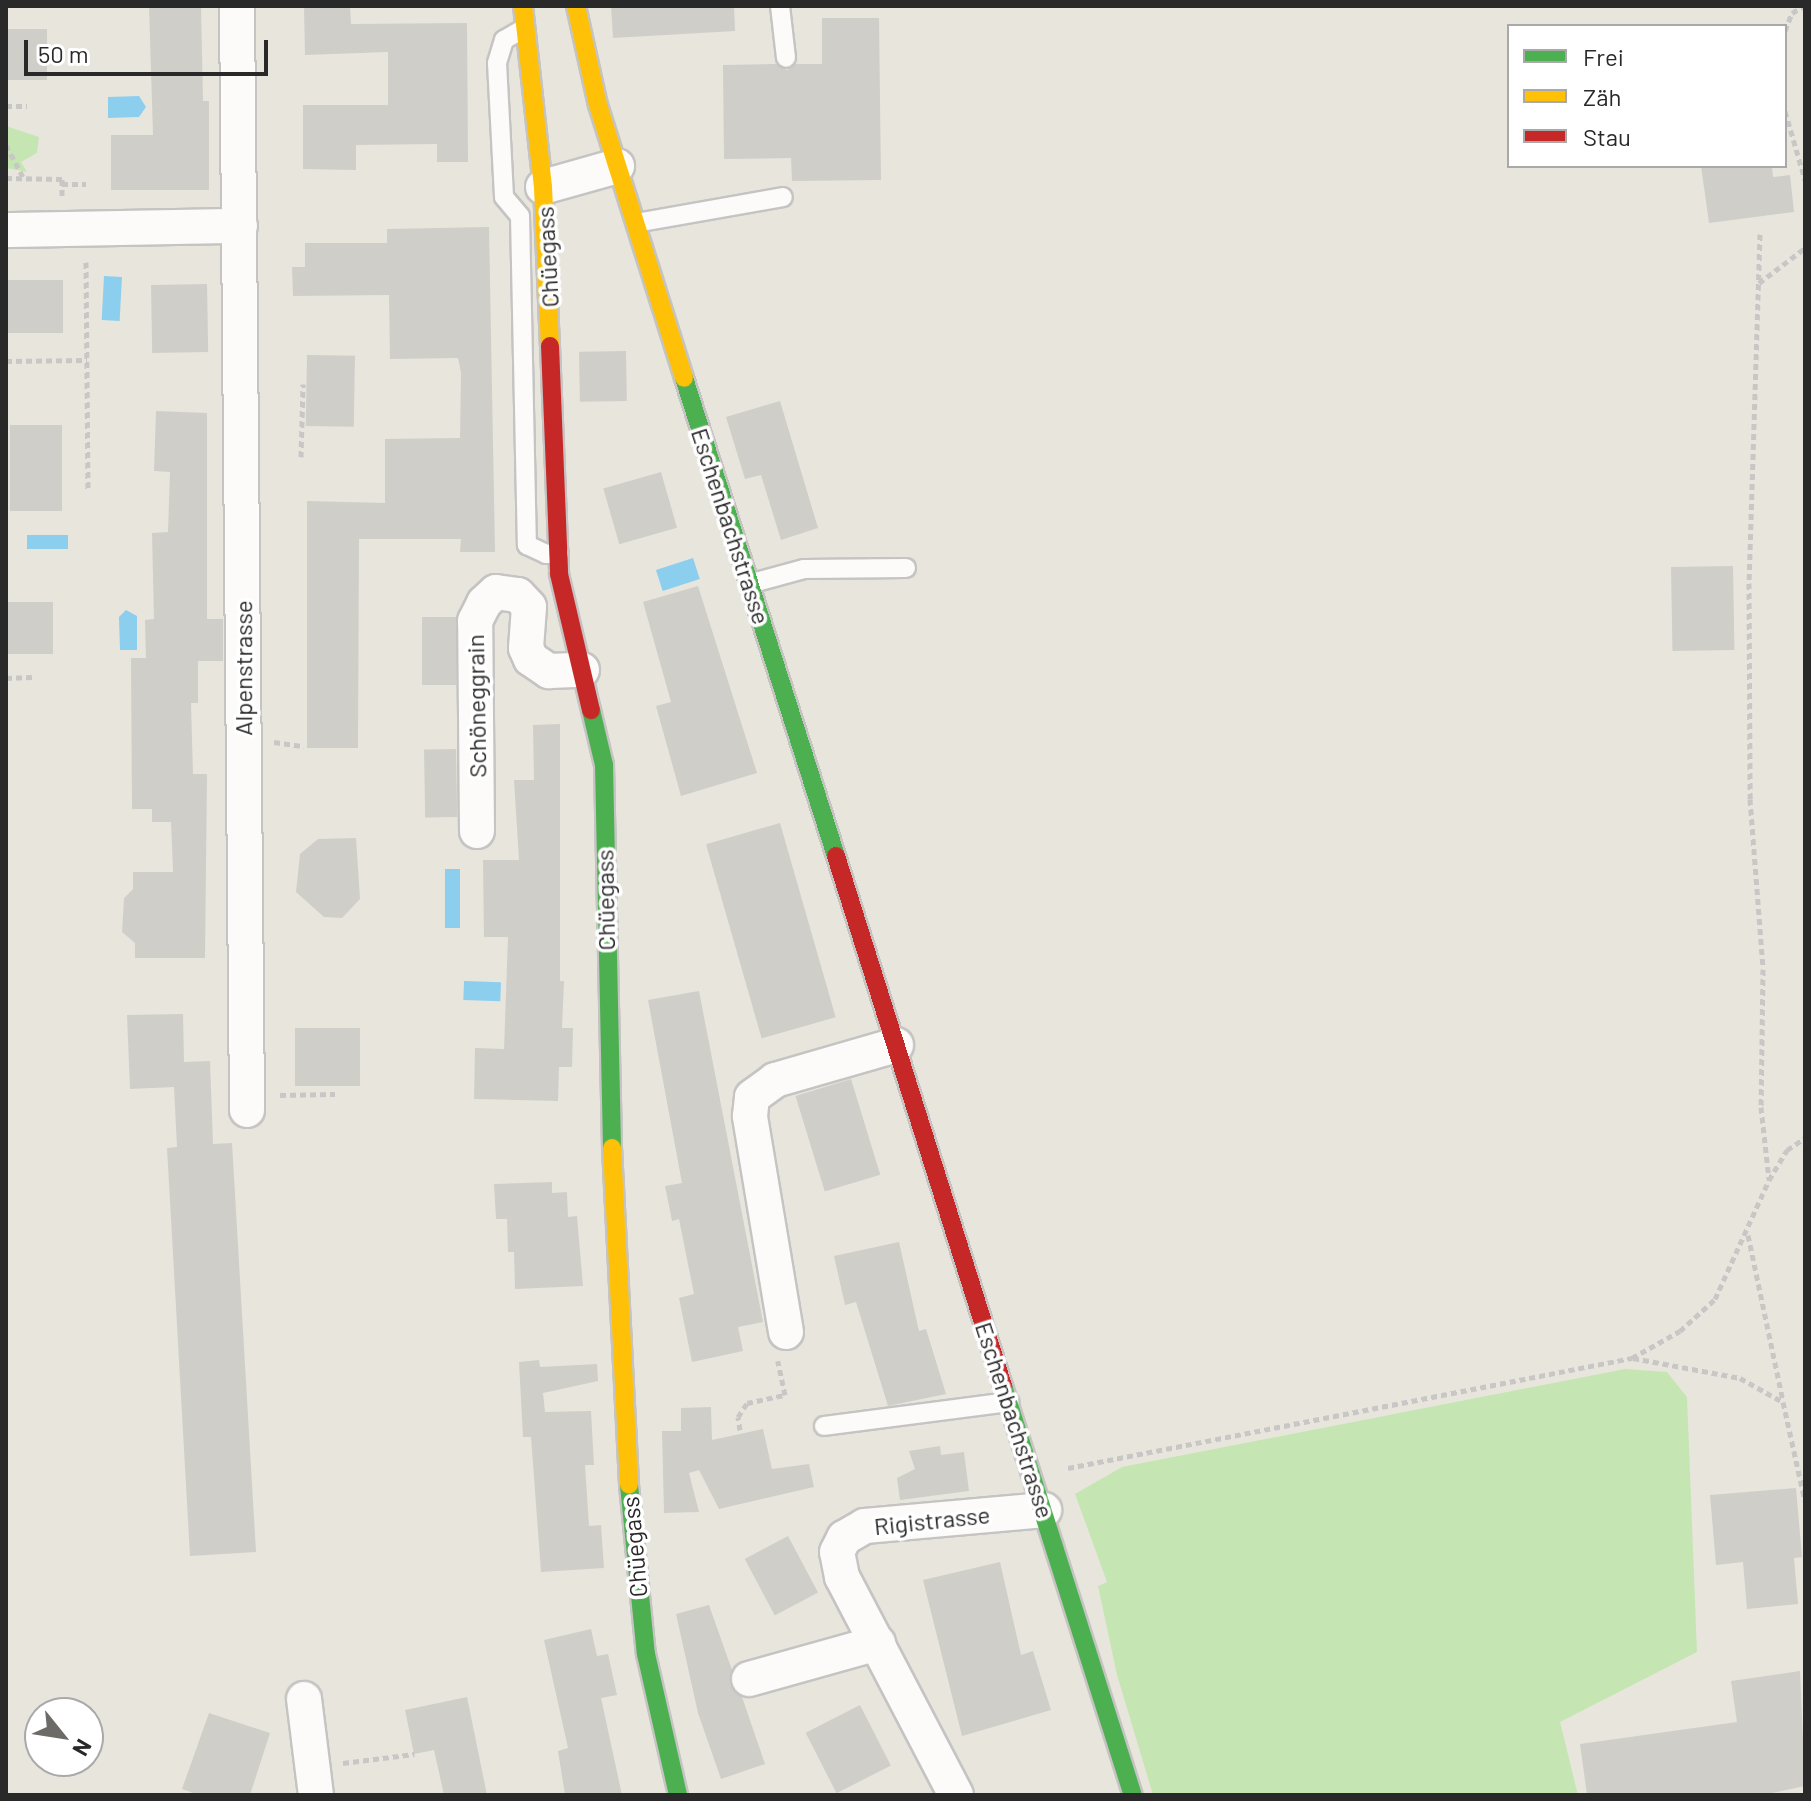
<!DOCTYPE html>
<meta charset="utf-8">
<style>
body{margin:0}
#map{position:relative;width:1811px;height:1801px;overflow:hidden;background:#e8e5dd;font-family:Barlow,sans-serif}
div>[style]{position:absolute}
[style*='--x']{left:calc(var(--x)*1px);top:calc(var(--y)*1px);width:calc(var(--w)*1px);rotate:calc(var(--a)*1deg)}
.green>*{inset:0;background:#c5e6b3}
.water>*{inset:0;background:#8cceee;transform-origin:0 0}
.building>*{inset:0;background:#d0cec9;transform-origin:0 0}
.path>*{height:5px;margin-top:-2.5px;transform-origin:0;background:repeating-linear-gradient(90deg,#c8c7c6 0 6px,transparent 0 10px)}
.roads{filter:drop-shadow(2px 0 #c5c4c3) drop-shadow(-2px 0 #c5c4c3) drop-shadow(0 2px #c5c4c3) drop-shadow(0 -2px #c5c4c3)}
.lane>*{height:18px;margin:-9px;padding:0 9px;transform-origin:9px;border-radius:9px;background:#fcfbfa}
.street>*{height:34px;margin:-17px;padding:0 17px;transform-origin:17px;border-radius:17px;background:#fcfbfa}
.fast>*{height:18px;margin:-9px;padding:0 9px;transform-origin:9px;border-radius:9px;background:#4caf50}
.slow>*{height:18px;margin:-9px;padding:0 9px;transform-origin:9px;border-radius:9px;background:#ffc107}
.jam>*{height:18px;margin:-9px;padding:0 9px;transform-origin:9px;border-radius:9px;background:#c62828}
span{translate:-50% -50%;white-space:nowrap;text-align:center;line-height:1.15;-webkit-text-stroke:7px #fff;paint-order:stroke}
.street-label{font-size:24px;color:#292929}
.frame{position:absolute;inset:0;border:8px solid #292929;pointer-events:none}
.legend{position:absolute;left:1507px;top:24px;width:280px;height:144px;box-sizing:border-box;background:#fff;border:2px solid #a9a9a9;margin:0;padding:10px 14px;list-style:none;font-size:24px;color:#292929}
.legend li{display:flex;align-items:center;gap:16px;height:40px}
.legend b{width:40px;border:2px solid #a9a9a9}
.north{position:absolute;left:24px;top:1697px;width:80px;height:80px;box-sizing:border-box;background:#fff;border:2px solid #a9a9a9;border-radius:50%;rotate:120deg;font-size:22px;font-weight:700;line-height:32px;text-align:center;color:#292929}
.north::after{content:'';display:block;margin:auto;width:28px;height:36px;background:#6c6b68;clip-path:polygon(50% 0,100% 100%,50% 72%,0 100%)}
.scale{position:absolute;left:24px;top:40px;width:244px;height:36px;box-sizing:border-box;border:4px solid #292929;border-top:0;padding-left:10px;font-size:24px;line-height:28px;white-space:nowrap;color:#292929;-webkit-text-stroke:6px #fff;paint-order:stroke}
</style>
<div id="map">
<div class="green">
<div style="clip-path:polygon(6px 126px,39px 137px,37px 153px,21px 162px,27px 172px,6px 168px)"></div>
<div style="clip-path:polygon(1625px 1369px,1667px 1372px,1687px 1397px,1697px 1652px,1560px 1722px,1578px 1795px,1153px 1795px,1117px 1675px,1098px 1586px,1107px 1582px,1075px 1494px,1122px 1467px)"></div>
</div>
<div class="water">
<div style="clip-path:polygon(139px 96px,146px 107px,139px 117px,108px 118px,108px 97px)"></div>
<div style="left:104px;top:276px;width:18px;height:44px;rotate:3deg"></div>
<div style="left:68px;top:535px;width:14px;height:41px;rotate:90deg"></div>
<div style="left:693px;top:558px;width:22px;height:39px;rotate:72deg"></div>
<div style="clip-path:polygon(126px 610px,137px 616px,137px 650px,120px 650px,119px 617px)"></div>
<div style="left:445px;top:869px;width:15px;height:59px"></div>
<div style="left:464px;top:981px;width:37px;height:19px;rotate:2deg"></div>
</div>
<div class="building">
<div style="clip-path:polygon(149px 6px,201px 6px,203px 101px,209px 101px,209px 190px,111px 190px,111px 135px,153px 135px)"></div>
<div style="clip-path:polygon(304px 6px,350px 6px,351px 24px,467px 23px,468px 162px,437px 162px,437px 144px,356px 145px,356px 170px,303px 169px,303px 105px,388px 105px,388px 52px,305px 55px)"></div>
<div style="clip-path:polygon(611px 6px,734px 6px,735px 31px,613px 38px)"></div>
<div style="clip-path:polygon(822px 18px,879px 18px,881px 180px,792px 181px,791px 158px,724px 159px,723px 65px,776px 64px,787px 70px,796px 64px,822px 64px)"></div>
<div style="left:6px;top:29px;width:41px;height:51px"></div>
<div style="clip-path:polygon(1701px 166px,1772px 166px,1773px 177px,1790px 175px,1794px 212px,1709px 223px)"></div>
<div style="clip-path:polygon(489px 227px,495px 552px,460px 552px,461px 539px,359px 539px,358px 748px,307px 748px,307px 501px,385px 503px,385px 439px,460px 438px,461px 373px,458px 358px,390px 359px,389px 295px,293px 296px,292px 267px,305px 267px,305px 243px,387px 243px,387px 229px)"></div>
<div style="left:6px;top:280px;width:57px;height:53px"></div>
<div style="left:207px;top:284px;width:68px;height:56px;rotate:89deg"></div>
<div style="left:626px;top:351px;width:50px;height:47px;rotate:89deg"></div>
<div style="left:307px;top:355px;width:48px;height:71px;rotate:1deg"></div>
<div style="clip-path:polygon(780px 401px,818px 528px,781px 540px,761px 475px,745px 479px,726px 417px)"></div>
<div style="clip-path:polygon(156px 411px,207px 413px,207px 619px,223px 619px,223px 661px,198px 661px,198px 703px,191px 703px,193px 774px,207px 774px,205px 958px,135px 958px,135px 943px,122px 932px,124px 898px,133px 889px,133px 872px,173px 872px,171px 822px,152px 822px,152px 809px,132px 809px,131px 658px,146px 658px,145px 620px,154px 619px,152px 533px,168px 532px,170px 472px,154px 471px)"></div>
<div style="left:62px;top:425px;width:86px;height:52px;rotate:90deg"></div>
<div style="left:661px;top:472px;width:58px;height:60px;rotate:74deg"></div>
<div style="left:1733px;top:566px;width:84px;height:62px;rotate:89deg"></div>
<div style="clip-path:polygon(698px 586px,757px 773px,681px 796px,656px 706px,671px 702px,643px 602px)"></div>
<div style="left:6px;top:602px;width:47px;height:52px"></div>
<div style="left:422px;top:617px;width:34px;height:68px"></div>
<div style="clip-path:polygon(560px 724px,560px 981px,564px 981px,562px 1028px,573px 1028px,572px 1067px,559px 1067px,558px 1101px,474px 1099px,475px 1048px,504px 1049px,508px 937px,484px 937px,483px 860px,519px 860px,514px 780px,534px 780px,533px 725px)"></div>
<div style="left:456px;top:749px;width:68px;height:32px;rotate:89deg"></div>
<div style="left:780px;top:823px;width:202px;height:77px;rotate:74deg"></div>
<div style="clip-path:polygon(356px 838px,360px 899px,342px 918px,324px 917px,296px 892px,300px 854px,318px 839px)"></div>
<div style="clip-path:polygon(699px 991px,763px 1322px,738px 1327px,743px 1351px,692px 1362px,679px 1298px,694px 1294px,679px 1219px,672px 1221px,665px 1186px,682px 1183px,648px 1000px)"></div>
<div style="clip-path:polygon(183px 1014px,184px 1062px,210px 1061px,213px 1144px,232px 1143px,256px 1552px,190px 1556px,167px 1148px,177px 1147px,174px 1087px,130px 1089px,127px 1015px)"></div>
<div style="left:295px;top:1028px;width:65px;height:58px"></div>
<div style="left:851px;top:1079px;width:100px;height:58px;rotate:73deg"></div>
<div style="clip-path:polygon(552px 1182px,552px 1193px,567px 1192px,568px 1217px,577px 1216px,583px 1286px,515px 1289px,514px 1252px,508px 1252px,507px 1219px,496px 1219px,494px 1184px)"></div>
<div style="clip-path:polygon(899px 1242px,919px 1331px,926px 1329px,946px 1394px,888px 1406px,856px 1302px,845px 1305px,834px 1256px)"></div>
<div style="clip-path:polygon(539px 1360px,540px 1367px,597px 1364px,598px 1381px,543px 1393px,545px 1412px,591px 1411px,594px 1465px,585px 1465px,589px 1526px,601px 1525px,604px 1568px,541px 1572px,531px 1437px,523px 1437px,519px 1362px)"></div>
<div style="clip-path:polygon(711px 1407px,712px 1440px,763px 1429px,772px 1469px,809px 1464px,814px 1487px,719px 1509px,699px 1470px,689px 1473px,699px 1512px,664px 1513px,662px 1431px,681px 1431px,681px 1408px)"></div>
<div style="clip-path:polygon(940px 1446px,941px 1455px,964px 1452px,969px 1491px,900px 1500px,897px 1478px,915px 1469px,909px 1451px)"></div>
<div style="clip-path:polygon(1796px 1488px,1802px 1557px,1794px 1558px,1798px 1604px,1747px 1609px,1743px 1562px,1716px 1565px,1710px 1495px)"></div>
<div style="left:788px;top:1536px;width:64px;height:49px;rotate:62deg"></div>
<div style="clip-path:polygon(1000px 1562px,1021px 1655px,1033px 1651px,1051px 1710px,962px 1736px,923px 1580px)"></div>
<div style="clip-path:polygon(709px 1605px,732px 1670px,730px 1685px,742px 1697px,765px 1764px,721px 1779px,698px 1713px,676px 1614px)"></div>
<div style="clip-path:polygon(591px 1629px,597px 1656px,608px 1654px,617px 1695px,601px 1698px,622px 1795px,565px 1795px,558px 1751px,568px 1748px,544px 1640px)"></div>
<div style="clip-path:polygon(1800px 1671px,1805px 1786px,1763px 1795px,1587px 1795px,1580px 1744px,1737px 1722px,1731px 1681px)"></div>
<div style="clip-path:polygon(467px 1697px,487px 1795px,444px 1795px,434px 1750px,414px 1754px,405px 1710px)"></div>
<div style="left:860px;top:1705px;width:68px;height:61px;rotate:63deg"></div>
<div style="clip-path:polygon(209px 1713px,270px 1733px,250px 1795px,199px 1795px,182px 1789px)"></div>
</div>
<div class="path">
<div style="--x:1785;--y:31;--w:19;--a:-69"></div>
<div style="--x:1792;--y:13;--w:14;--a:-30"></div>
<div style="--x:6;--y:106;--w:21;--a:0"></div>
<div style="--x:1785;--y:111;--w:72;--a:73.8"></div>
<div style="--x:6;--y:145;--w:38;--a:62"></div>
<div style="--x:6;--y:178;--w:56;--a:1"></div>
<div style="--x:62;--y:179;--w:19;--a:90"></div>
<div style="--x:62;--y:184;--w:24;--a:0"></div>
<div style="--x:1760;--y:234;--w:349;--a:91.8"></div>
<div style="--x:1749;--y:583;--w:216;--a:89.7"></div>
<div style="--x:1750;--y:799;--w:170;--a:85.6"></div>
<div style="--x:1763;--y:969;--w:138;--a:90.8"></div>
<div style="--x:1761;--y:1107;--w:73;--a:83.7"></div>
<div style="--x:86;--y:262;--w:228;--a:89.5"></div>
<div style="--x:1759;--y:283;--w:58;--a:-37.3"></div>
<div style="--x:6;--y:361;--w:81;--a:-0.7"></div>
<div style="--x:301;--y:457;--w:73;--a:-88.4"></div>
<div style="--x:6;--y:678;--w:26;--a:-2"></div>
<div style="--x:274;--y:742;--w:30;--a:8"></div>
<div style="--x:280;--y:1095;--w:55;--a:-1"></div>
<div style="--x:1748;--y:1235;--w:170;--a:78.1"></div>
<div style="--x:1633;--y:1358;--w:109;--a:10.6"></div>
<div style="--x:1740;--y:1378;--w:49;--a:29.2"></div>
<div style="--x:1783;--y:1402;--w:101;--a:77.5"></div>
<div style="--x:740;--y:1430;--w:13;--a:-99"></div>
<div style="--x:738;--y:1417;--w:17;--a:-57"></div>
<div style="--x:747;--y:1403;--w:39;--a:-12"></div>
<div style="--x:785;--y:1395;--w:35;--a:-102"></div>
<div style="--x:1068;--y:1468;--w:575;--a:-11.04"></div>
<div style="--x:1632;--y:1358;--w:55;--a:-29.4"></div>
<div style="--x:1680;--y:1331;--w:47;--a:-42.4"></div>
<div style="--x:1715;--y:1299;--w:131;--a:-65.6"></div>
<div style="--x:1769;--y:1180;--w:35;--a:-59"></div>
<div style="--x:1787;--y:1150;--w:22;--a:-34"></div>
<div style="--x:343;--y:1763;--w:72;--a:-7.2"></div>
</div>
<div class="roads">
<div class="lane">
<div style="--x:780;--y:6;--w:52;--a:83.4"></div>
<div style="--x:523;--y:29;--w:22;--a:150"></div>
<div style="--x:504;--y:40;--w:24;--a:107"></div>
<div style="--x:497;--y:63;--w:134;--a:87"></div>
<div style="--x:504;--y:197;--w:25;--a:50"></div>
<div style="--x:520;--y:216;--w:329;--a:88.8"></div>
<div style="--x:527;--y:545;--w:21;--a:25"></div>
<div style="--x:546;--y:554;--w:13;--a:-4"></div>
<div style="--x:636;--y:223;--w:149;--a:-10"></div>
<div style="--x:749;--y:584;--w:57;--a:-15.3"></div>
<div style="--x:804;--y:569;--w:102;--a:-0.6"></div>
<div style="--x:824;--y:1426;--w:187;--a:-7.4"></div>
</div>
<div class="street">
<div style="--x:237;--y:6;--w:1104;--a:89.48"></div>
<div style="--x:543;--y:187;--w:77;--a:-15.8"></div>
<div style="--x:6;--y:230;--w:234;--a:-1"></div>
<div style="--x:477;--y:831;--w:210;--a:-90.5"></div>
<div style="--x:475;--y:621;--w:20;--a:-63"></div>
<div style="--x:484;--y:603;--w:16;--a:-43"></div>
<div style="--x:496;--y:592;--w:22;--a:8"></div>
<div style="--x:518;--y:595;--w:16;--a:47"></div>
<div style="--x:529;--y:607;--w:41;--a:94.2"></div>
<div style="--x:526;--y:648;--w:12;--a:66"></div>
<div style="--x:531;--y:659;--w:22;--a:34"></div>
<div style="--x:549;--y:671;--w:33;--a:-2"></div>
<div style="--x:786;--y:1332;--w:219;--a:-99.5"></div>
<div style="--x:750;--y:1116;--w:19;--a:-84"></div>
<div style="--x:752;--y:1097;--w:29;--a:-36"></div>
<div style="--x:775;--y:1080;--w:126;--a:-16.1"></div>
<div style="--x:749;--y:1679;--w:134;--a:-15.6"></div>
<div style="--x:304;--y:1699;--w:97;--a:82.9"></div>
<div style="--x:956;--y:1795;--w:246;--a:-117.6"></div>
<div style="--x:842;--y:1577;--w:25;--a:-101"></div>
<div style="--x:837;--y:1552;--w:16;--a:-63"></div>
<div style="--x:844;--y:1538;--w:24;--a:-30"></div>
<div style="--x:865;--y:1526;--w:180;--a:-5.1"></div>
</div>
<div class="fast">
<div style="--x:684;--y:378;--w:502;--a:72.36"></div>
<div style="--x:591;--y:710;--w:57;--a:76.7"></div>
<div style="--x:604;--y:765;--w:383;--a:88.8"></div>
<div style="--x:1003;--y:1386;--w:429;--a:72.4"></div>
<div style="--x:629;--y:1485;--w:170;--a:84.3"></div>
<div style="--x:646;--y:1654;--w:145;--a:77.2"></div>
</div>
<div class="slow">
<div style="--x:523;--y:6;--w:182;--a:83.7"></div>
<div style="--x:543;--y:187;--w:159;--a:87.5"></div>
<div style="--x:576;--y:6;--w:101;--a:77.5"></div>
<div style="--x:598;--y:105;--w:286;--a:72.5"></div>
<div style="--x:612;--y:1148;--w:337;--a:87.1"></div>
</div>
<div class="jam">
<div style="--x:550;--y:346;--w:228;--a:87.7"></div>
<div style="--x:559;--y:574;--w:140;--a:76.8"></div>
<div style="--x:836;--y:856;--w:556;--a:72.51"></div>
</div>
</div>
<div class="street-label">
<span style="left:547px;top:257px;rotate:-93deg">Chüegass</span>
<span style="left:731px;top:526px;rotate:72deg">Eschenbachstrasse</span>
<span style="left:243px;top:668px;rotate:-90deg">Alpenstrasse</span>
<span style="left:476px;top:706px;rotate:-91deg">Schöneggrain</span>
<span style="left:605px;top:900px;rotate:-91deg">Chüegass</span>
<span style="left:1015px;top:1420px;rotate:72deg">Eschenbachstrasse</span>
<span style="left:932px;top:1520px;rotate:-6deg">Rigistrasse</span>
<span style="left:634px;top:1547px;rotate:-95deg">Chüegass</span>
</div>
<div class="frame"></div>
<ul class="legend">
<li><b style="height:10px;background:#4caf50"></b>Frei</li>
<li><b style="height:10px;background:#ffc107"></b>Zäh</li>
<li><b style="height:10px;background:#c62828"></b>Stau</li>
</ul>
<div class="north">N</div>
<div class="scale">50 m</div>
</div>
